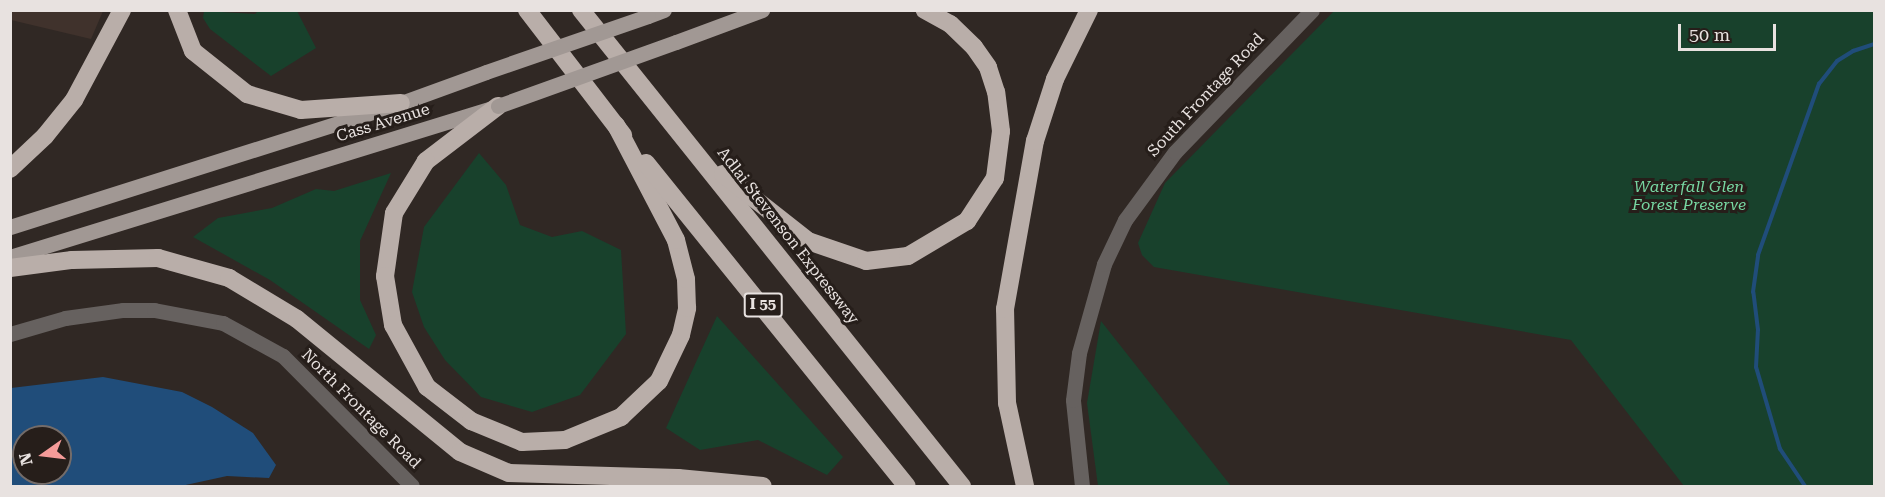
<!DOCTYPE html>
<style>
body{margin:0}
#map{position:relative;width:1885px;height:497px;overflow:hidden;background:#302824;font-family:"Roboto Serif",serif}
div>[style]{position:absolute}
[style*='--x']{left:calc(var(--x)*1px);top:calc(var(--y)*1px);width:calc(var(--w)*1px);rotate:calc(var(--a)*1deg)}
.built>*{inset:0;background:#40322c}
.green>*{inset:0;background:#18412c}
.water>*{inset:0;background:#204d7a}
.stream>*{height:4px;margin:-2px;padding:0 2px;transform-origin:2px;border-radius:2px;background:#204d7a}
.minor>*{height:15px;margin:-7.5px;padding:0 7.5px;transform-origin:7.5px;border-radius:7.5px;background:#66615f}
.major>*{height:15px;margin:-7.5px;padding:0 7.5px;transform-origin:7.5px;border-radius:7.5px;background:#a19894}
.highway>*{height:18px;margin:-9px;padding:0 9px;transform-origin:9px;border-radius:9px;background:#b9aea9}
.major-bridge>*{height:15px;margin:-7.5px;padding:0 7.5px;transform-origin:7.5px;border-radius:7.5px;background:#a19894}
span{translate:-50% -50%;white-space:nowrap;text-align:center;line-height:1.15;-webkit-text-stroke:6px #261e1a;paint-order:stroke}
.shield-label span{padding:2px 4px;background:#261e1a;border:2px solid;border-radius:4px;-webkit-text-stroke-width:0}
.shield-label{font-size:15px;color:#e8e2e0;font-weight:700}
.street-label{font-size:16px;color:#e8e2e0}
.park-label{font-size:16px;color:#77d7a2;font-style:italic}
.frame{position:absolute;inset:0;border:12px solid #e8e2e0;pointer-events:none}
.north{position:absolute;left:12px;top:425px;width:60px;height:60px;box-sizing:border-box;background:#261e1a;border:2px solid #746c69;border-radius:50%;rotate:256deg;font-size:16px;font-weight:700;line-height:24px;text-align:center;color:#e8e2e0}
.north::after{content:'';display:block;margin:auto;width:21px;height:27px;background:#f59b99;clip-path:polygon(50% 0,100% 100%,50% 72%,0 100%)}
.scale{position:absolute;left:1678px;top:24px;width:98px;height:27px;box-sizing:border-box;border:3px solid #e8e2e0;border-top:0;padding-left:8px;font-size:18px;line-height:21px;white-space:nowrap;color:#e8e2e0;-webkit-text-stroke:4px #261e1a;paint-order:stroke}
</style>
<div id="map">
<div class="built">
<div style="clip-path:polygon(11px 11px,11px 10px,103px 11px,91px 39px,11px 20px)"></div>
</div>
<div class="green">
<div style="clip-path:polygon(1335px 10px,1874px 11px,1874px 486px,1684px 486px,1571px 340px,1154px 267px,1142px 255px,1138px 243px,1165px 183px)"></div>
<div style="clip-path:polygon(204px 11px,255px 14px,258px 11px,297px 11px,316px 48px,271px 76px,210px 29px,203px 18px)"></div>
<div style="clip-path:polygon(479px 153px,506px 185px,520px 225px,552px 237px,582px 231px,621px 250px,626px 334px,580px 395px,532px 412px,481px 397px,445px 360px,424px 327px,412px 292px,424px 227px)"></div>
<div style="clip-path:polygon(391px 173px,360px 241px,360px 300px,376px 335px,369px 349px,270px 280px,193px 237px,218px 218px,272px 208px,316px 189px,334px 191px)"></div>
<div style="clip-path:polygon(717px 316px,843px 457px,827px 475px,758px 440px,700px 450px,666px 428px)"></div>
<div style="clip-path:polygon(1101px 321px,1231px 486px,1098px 486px,1087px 403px)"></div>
</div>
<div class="water">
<div style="clip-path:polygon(evenodd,103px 377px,182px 392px,212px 407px,253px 433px,276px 465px,269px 478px,227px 476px,181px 486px,11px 486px,11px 388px,103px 377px,24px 437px,60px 437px,60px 473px,24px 473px,24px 437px)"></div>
</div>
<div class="stream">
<div style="--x:1805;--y:486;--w:45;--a:-124"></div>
<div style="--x:1780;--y:449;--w:85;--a:-106.3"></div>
<div style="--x:1756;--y:367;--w:37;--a:-87"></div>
<div style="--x:1758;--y:330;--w:38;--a:-97"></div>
<div style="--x:1753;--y:292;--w:37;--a:-82"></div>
<div style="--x:1758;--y:255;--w:182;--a:-70.4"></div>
<div style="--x:1819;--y:84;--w:29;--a:-52"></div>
<div style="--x:1837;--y:61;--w:19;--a:-32"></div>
<div style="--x:1853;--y:51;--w:22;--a:-18"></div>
</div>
<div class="minor">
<div style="--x:10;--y:334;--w:57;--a:-16.2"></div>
<div style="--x:65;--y:318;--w:59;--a:-7.9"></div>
<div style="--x:123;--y:310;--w:31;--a:0"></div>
<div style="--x:154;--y:310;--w:70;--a:10.7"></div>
<div style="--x:223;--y:323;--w:68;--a:28.8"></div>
<div style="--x:283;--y:356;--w:183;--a:45.2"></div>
<div style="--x:1082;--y:486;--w:86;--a:-96"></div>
<div style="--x:1073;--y:400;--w:47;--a:-82.7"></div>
<div style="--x:1079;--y:353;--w:92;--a:-74.3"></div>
<div style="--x:1104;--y:264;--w:49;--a:-64.5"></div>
<div style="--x:1125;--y:220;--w:84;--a:-53.7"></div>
<div style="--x:1175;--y:152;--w:197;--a:-46"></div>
</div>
<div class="major">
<div style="--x:648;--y:16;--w:17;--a:-21"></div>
<div style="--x:676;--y:42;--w:92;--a:-20.4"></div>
<div style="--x:10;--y:227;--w:410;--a:-17.6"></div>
<div style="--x:401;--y:103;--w:90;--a:-20"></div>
<div style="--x:10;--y:257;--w:505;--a:-17.18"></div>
</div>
<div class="highway">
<div style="--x:177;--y:10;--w:44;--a:68.7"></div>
<div style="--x:193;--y:51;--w:69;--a:38.5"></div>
<div style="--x:247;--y:94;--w:56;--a:16.5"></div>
<div style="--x:301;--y:110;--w:100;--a:-4"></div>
<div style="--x:527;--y:10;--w:158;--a:52.5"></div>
<div style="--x:581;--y:10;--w:610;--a:51.33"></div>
<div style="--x:498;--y:106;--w:91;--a:142.6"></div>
<div style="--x:426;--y:161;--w:61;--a:121.6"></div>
<div style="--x:394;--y:213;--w:64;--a:98.1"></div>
<div style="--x:385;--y:276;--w:50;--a:80.7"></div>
<div style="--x:393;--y:325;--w:71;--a:61.3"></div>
<div style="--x:427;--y:387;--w:56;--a:37.7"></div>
<div style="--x:471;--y:421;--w:55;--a:22.4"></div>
<div style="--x:522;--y:442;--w:43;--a:-2.7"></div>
<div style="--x:565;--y:440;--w:61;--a:-22.3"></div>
<div style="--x:621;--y:417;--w:52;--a:-43.5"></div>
<div style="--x:659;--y:381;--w:51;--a:-64.4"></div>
<div style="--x:681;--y:335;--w:28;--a:-77"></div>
<div style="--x:687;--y:308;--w:29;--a:-92"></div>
<div style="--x:686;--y:279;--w:40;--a:-104.4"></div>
<div style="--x:676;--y:240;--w:130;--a:-117.6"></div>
<div style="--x:646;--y:163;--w:415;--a:51.1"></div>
<div style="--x:10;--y:169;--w:48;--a:-43.3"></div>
<div style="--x:45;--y:136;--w:46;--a:-51.1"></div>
<div style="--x:74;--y:100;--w:102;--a:-61.9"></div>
<div style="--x:723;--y:174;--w:108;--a:38.2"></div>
<div style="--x:808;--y:241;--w:61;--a:19"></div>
<div style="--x:866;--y:261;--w:42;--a:-6.8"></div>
<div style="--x:908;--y:256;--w:69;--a:-30.7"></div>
<div style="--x:967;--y:221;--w:51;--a:-56.9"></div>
<div style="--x:995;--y:178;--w:47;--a:-82.7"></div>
<div style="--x:1001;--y:131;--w:39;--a:-97"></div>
<div style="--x:996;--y:92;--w:26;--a:-108"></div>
<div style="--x:988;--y:67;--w:24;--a:-125"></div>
<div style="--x:974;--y:47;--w:33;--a:-136"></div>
<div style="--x:950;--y:24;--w:29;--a:-151"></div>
<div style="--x:10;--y:268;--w:63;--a:-7.4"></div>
<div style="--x:72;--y:260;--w:86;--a:-1.3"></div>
<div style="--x:158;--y:258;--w:74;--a:15.7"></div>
<div style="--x:229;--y:278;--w:79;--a:31.1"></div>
<div style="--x:297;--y:319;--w:210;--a:39.2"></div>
<div style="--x:460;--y:452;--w:53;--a:23.2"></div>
<div style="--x:509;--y:473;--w:169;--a:1.7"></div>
<div style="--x:678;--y:478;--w:85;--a:5.4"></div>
<div style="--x:1025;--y:486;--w:85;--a:-102.2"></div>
<div style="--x:1007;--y:403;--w:94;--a:-91.2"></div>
<div style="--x:1005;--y:309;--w:171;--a:-79.9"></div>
<div style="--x:1035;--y:141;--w:65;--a:-72.1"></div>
<div style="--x:1055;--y:79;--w:77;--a:-63.8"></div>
</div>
<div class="major-bridge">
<div style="--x:486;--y:72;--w:171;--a:-19.1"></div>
<div style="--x:498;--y:106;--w:189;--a:-19.8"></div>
</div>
<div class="shield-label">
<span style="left:763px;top:305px">I 55</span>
</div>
<div class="street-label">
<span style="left:1206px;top:95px;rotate:-47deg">South Frontage Road</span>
<span style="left:383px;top:123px;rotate:-17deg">Cass Avenue</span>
<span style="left:788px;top:236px;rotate:52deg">Adlai Stevenson Expressway</span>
<span style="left:361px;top:409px;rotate:45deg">North Frontage Road</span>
</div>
<div class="park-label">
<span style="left:1689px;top:196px">Waterfall Glen<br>Forest Preserve</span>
</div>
<div class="frame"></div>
<div class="north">N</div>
<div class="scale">50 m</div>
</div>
